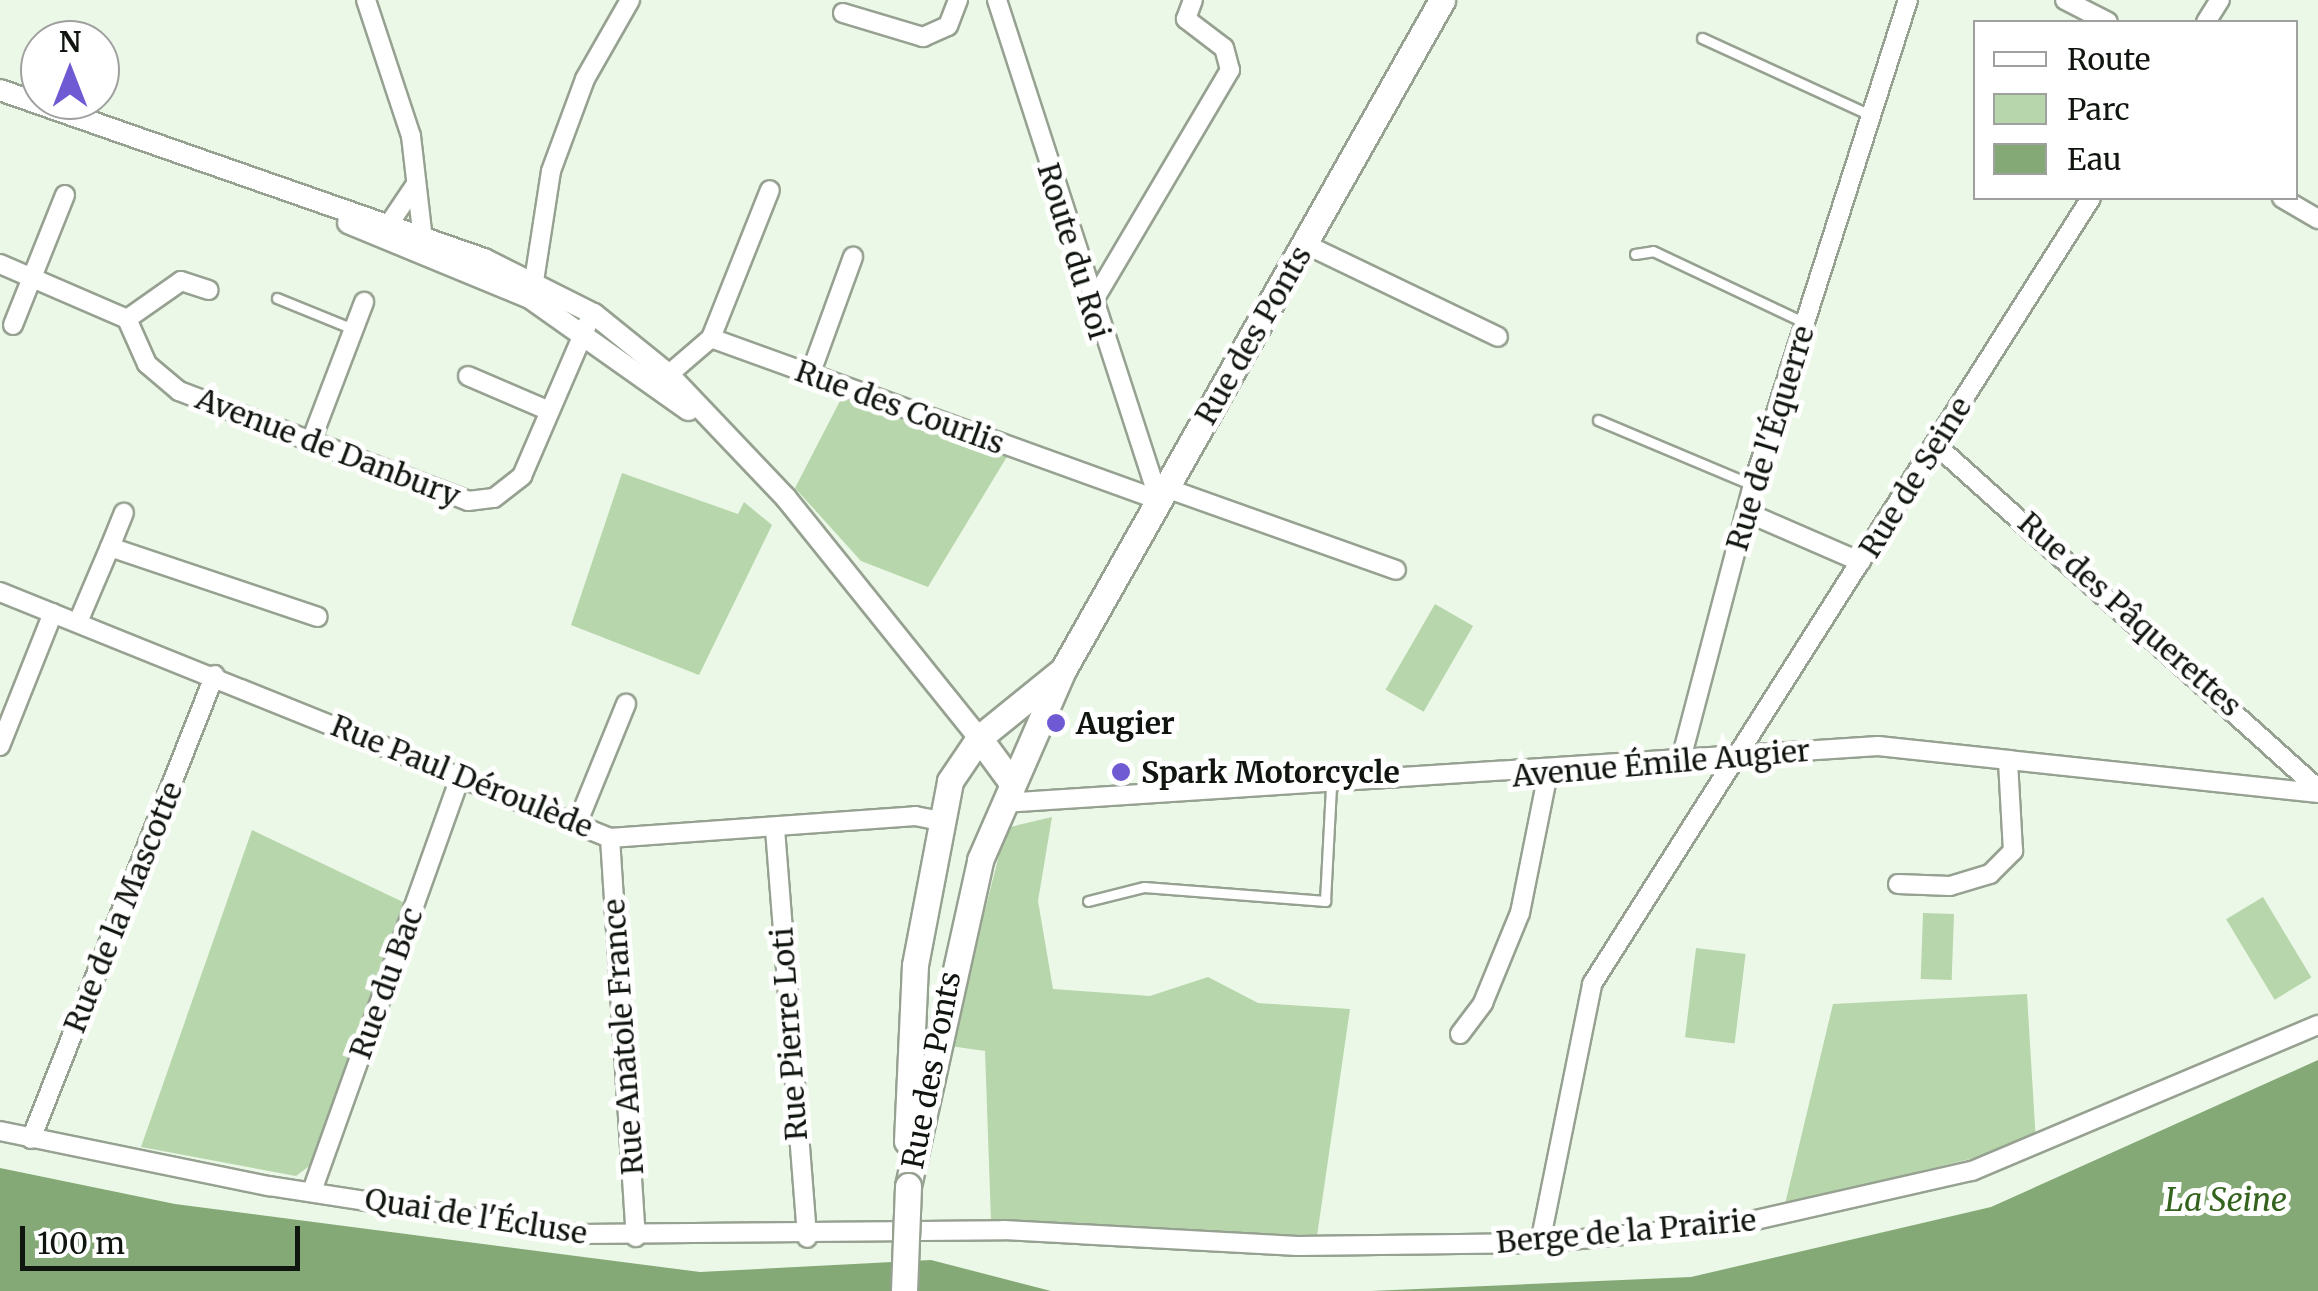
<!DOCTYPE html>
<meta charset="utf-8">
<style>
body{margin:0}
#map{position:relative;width:2318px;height:1291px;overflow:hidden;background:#ecf8e7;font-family:Merriweather,serif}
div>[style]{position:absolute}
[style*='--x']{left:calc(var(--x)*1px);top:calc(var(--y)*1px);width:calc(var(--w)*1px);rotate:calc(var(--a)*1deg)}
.green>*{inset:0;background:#b7d6ab;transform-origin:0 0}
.water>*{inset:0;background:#84a976}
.roads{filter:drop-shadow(2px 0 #96a191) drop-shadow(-2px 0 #96a191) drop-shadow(0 2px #96a191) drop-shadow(0 -2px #96a191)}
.service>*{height:9px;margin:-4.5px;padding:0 4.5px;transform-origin:4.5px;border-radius:4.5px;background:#fff}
.minor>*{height:18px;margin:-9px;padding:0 9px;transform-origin:9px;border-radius:9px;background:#fff}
.tertiary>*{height:20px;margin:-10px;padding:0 10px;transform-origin:10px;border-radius:10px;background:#fff}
.secondary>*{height:25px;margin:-12.5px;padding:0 12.5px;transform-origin:12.5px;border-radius:12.5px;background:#fff}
.bridges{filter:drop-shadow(2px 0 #96a191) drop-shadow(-2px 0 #96a191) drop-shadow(0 2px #96a191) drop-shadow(0 -2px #96a191)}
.secondary-bridge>*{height:25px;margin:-12.5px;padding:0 12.5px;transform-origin:12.5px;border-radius:12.5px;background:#fff}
.dots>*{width:28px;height:28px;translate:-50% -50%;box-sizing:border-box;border:5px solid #fff;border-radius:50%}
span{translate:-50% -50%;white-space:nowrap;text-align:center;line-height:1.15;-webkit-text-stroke:10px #fff;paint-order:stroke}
.street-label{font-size:30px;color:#10150f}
.poi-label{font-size:30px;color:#10150f;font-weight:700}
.left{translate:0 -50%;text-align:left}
.water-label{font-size:32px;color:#34631e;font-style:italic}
.legend{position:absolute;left:1973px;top:20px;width:325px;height:180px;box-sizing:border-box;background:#fff;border:2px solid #9fa19f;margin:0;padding:12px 18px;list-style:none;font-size:30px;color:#10150f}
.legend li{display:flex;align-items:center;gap:20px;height:50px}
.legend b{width:50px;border:2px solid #9fa19f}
.north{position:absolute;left:20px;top:20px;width:100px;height:100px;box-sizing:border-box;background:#fff;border:2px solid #9fa19f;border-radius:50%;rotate:0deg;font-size:28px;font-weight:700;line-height:40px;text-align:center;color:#10150f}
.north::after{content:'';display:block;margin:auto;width:35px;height:45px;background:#705ad4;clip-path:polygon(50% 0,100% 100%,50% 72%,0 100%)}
.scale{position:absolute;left:20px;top:1226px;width:280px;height:45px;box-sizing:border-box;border:5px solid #10150f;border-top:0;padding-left:12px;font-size:30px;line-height:35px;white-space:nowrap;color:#10150f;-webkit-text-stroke:8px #fff;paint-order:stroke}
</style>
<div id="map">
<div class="green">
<div style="clip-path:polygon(842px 397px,1008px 455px,928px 587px,861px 561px,795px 488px)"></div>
<div style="clip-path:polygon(622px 473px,738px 514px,744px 502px,772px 525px,699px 675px,571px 625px)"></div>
<div style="left:1435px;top:604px;width:44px;height:99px;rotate:30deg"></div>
<div style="clip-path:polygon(1052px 817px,1038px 901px,1053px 989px,1150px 996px,1208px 977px,1258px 1003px,1350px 1009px,1317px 1236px,991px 1221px,985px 1051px,950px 1046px,1006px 828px)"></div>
<div style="clip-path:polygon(252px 830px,405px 903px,312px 1164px,296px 1176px,141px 1147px)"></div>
<div style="left:2263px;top:897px;width:94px;height:43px;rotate:59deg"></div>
<div style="left:1923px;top:913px;width:31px;height:66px;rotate:2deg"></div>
<div style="left:1696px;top:948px;width:50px;height:90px;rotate:7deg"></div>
<div style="clip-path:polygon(2027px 994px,2036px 1143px,1785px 1204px,1833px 1004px)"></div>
</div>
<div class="water">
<div style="clip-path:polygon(2318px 1060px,2318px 1291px,1371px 1291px,1691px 1277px,1991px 1207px)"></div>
<div style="clip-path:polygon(0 1168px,175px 1204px,700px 1272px,931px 1260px,1051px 1291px,0 1291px)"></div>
</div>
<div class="roads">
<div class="service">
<div style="--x:1702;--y:38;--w:185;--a:24.6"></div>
<div style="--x:1635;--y:254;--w:18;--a:-9"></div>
<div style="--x:1653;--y:251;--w:168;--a:25.3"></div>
<div style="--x:277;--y:298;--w:82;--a:22.2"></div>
<div style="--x:1598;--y:420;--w:168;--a:22.8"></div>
<div style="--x:1088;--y:901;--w:58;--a:-14"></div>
<div style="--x:1144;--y:887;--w:182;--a:4.4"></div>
<div style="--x:1325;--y:901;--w:116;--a:-87"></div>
</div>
<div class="minor">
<div style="--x:366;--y:0;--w:143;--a:71.7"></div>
<div style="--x:411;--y:136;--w:114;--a:83.4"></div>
<div style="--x:997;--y:0;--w:526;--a:72.05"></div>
<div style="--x:2065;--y:0;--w:48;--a:27.1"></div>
<div style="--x:843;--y:13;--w:84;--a:16.7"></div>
<div style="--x:923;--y:37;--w:27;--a:-24"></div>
<div style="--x:948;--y:26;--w:28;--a:-69"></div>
<div style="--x:2206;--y:22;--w:26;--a:-58"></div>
<div style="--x:2282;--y:198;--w:42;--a:30.3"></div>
<div style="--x:381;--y:236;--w:59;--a:-56"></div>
<div style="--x:1305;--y:244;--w:214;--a:25.7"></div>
<div style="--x:0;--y:264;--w:138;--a:23.4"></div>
<div style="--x:127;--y:319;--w:49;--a:66"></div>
<div style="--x:147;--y:364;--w:42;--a:40.2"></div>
<div style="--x:179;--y:391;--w:309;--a:20.8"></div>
<div style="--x:468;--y:501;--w:26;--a:-7"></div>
<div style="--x:494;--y:498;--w:36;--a:-38"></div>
<div style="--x:522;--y:476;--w:167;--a:-66.7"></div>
<div style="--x:532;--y:294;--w:124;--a:-81.2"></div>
<div style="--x:551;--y:171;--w:98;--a:-69.7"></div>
<div style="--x:585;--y:79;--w:91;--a:-60.3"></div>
<div style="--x:1091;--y:305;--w:273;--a:-59.4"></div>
<div style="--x:1230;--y:70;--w:23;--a:-105"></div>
<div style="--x:1224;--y:48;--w:48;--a:-142.7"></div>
<div style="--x:1186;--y:19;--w:20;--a:-70"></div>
<div style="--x:127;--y:319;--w:66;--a:-35.1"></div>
<div style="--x:181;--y:281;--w:29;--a:18"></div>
<div style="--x:13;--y:325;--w:140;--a:-68.2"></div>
<div style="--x:711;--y:338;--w:159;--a:-68.3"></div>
<div style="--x:810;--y:375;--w:126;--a:-70"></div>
<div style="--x:468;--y:376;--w:86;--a:23.3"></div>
<div style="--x:661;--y:381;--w:66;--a:-40.7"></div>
<div style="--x:711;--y:338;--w:476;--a:19.9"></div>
<div style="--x:311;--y:441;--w:149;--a:-69.1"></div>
<div style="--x:1936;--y:445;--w:514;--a:42"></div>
<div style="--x:1166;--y:488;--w:244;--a:19.6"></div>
<div style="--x:1746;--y:512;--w:125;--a:23.5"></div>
<div style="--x:110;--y:547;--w:37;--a:-68"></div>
<div style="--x:0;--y:592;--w:658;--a:21.96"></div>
<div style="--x:610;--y:838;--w:306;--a:-4.1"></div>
<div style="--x:915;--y:816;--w:31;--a:11"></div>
<div style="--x:78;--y:622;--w:82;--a:-66.9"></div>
<div style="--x:110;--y:547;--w:219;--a:18.6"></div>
<div style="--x:0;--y:746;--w:143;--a:-68.3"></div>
<div style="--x:1680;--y:763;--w:287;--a:-75.3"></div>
<div style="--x:1753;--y:485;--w:509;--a:-72.28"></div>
<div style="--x:1003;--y:803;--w:877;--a:-3.73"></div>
<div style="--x:1878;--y:746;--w:443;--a:6.1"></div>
<div style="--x:577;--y:824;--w:130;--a:-67.8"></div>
<div style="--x:775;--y:829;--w:410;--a:85.5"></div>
<div style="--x:610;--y:838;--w:400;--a:86.3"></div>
<div style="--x:1898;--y:884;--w:52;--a:2.2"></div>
<div style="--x:1950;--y:886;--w:42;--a:-16.7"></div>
<div style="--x:1990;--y:874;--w:33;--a:-45"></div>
<div style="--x:2013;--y:851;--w:89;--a:-93.2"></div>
<div style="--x:1460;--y:1034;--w:39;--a:-53"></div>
<div style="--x:1483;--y:1003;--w:97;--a:-67.7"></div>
<div style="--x:1520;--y:913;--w:143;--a:-78.7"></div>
<div style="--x:0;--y:1131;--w:275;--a:11.6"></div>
<div style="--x:269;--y:1186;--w:315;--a:8.8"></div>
<div style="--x:580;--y:1234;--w:424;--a:-0.5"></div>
<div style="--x:1004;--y:1230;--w:294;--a:3.1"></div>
<div style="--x:1298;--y:1246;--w:242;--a:-0.7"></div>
<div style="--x:1540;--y:1243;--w:199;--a:-5.5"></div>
<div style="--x:1738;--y:1224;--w:240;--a:-12.8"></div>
<div style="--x:1972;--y:1171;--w:376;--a:-22.9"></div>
<div style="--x:31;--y:1139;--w:499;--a:-68.4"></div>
<div style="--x:312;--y:1191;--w:441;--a:-70.3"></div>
<div style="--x:1540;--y:1243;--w:264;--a:-78.6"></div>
<div style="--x:1592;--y:984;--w:931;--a:-57.59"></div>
</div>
<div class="tertiary">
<div style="--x:0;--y:90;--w:513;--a:19.25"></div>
<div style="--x:484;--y:259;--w:123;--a:26.6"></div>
<div style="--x:594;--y:314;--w:95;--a:39"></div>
<div style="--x:668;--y:374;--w:171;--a:46.4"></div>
<div style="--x:786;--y:498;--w:308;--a:51.2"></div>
<div style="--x:348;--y:223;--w:197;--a:22.4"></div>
<div style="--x:530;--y:298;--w:194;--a:35.3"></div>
</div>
<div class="secondary">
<div style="--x:979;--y:738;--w:56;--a:53.7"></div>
<div style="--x:907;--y:1141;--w:176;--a:-87.4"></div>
<div style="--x:915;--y:965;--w:187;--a:-79.2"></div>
<div style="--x:950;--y:781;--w:52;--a:-56"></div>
<div style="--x:979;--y:738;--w:108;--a:-39"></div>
<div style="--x:908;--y:1186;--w:334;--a:-77.5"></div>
<div style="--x:980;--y:860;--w:207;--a:-66.4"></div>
<div style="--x:1063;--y:670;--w:770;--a:-60.5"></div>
</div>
</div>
<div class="bridges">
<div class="secondary-bridge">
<div style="--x:904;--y:1291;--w:105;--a:-87.8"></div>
</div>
</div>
<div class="dots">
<div style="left:1056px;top:723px;background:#705ad4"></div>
<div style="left:1121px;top:772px;background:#705ad4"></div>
</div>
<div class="street-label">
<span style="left:1074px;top:251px;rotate:73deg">Route du Roi</span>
<span style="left:1253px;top:335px;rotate:-60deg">Rue des Ponts</span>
<span style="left:900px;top:407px;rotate:20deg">Rue des Courlis</span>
<span style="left:1770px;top:438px;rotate:-73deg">Rue de l'Équerre</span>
<span style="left:328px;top:447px;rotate:21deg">Avenue de Danbury</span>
<span style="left:1915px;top:477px;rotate:-58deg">Rue de Seine</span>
<span style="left:2130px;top:614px;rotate:42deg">Rue des Pâquerettes</span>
<span style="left:1661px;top:763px;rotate:-5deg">Avenue Émile Augier</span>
<span style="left:462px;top:776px;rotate:22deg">Rue Paul Déroulède</span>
<span style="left:123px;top:907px;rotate:-68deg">Rue de la Mascotte</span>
<span style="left:386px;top:983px;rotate:-70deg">Rue du Bac</span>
<span style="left:789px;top:1034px;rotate:-94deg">Rue Pierre Loti</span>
<span style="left:623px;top:1037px;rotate:-94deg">Rue Anatole France</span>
<span style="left:931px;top:1070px;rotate:-79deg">Rue des Ponts</span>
<span style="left:476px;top:1216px;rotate:9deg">Quai de l'Écluse</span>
<span style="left:1626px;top:1231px;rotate:-5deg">Berge de la Prairie</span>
</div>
<div class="poi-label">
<span class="left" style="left:1076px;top:723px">Augier</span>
<span class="left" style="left:1141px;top:772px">Spark Motorcycle</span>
</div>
<div class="water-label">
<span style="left:2226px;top:1200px">La Seine</span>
</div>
<ul class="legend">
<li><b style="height:12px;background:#fff"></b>Route</li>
<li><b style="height:28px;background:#b7d6ab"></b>Parc</li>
<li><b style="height:28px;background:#84a976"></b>Eau</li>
</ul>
<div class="north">N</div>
<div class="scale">100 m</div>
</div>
